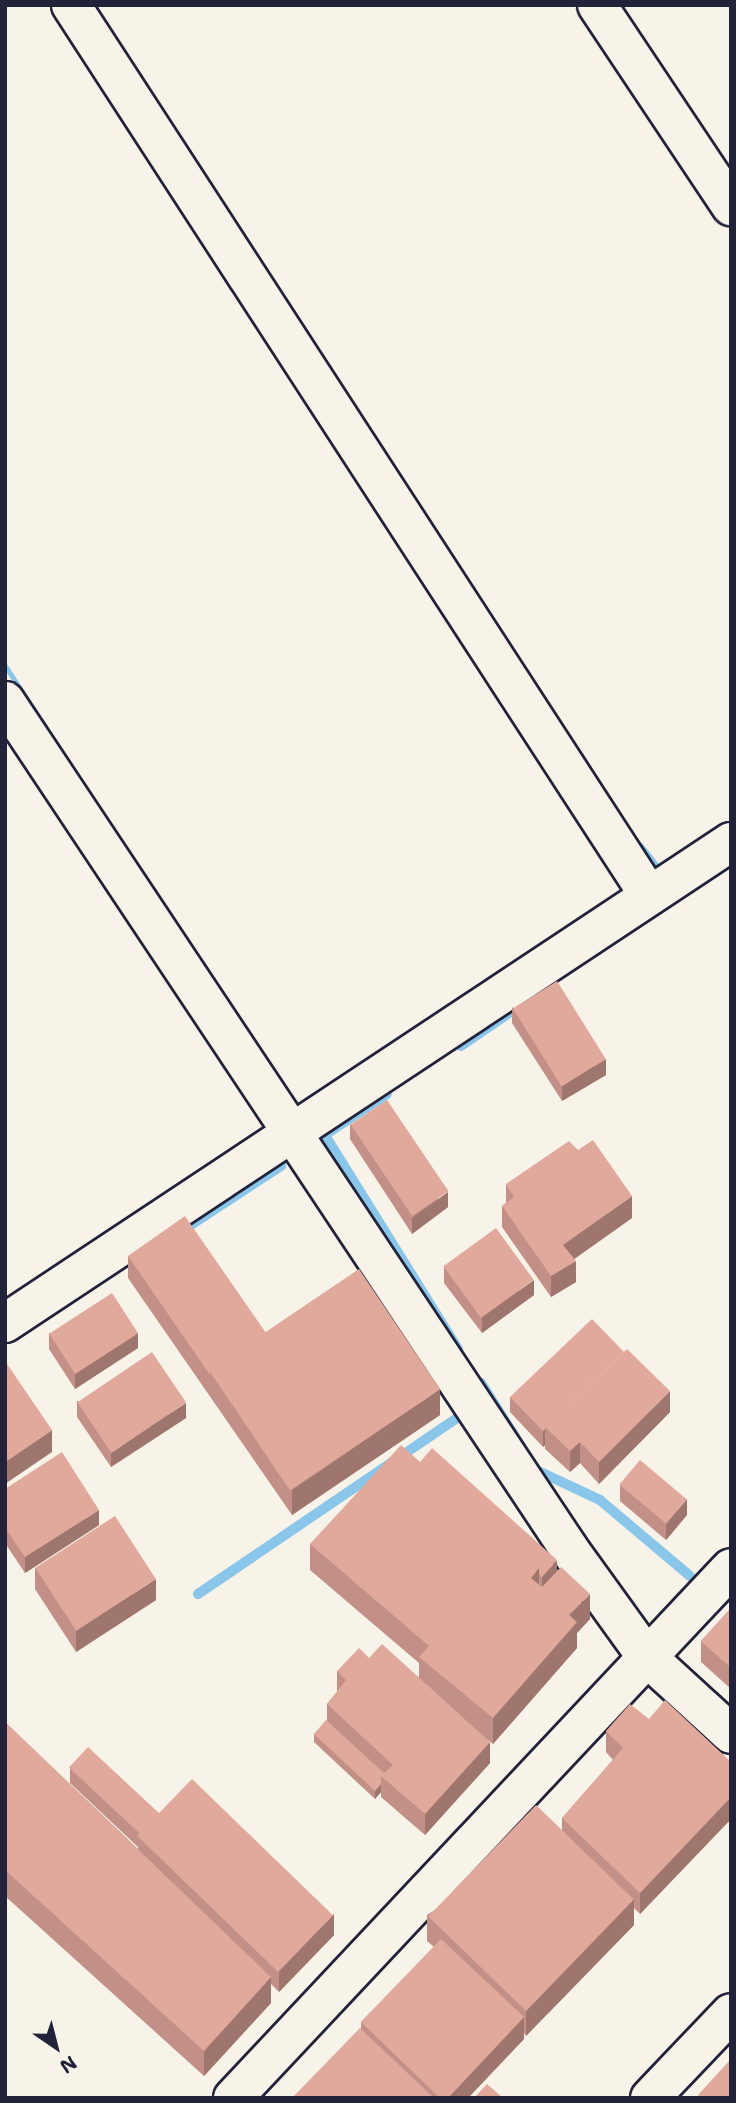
<!DOCTYPE html>
<style>
body{margin:0}
#map{position:relative;width:736px;height:2103px;overflow:hidden;background:#f7f3e8;font-family:"Shantell Sans",sans-serif}
div>[style]{position:absolute}
[style*='--x']{left:calc(var(--x)*1px);top:calc(var(--y)*1px);width:calc(var(--w)*1px);rotate:calc(var(--a)*1deg)}
.water>*{inset:0;background:#8ac5ea}
.stream>*{height:10px;margin:-5px;padding:0 5px;transform-origin:5px;border-radius:5px;background:#8ac5ea}
.roads{filter:drop-shadow(2px 0 #22223b) drop-shadow(-2px 0 #22223b) drop-shadow(0 2px #22223b) drop-shadow(0 -2px #22223b)}
.minor>*{height:38px;margin:-19px;padding:0 19px;transform-origin:19px;border-radius:19px;background:#f7f3e8}
.wall>*{inset:0;background:#c29086}
.shaded-wall>*{inset:0;background:#9e766d}
.building>*{inset:0;background:#e1a89c;transform-origin:0 0}
span{translate:-50% -50%;white-space:nowrap;text-align:center;line-height:1.15;-webkit-text-stroke:6px #f7f3e8;paint-order:stroke}
.frame{position:absolute;inset:0;border:7px solid #22223b;pointer-events:none}
.north{position:absolute;left:21px;top:2012px;width:70px;height:70px;-webkit-text-stroke:5px #f7f3e8;paint-order:stroke;rotate:145deg;font-size:19px;font-weight:700;line-height:28px;text-align:center;color:#22223b}
.north::after{content:'';display:block;margin:auto;width:24px;height:32px;background:#22223b;clip-path:polygon(50% 0,100% 100%,50% 72%,0 100%)}
</style>
<div id="map">
<div class="water">
<div style="clip-path:polygon(5px 661px,299px 1109px,5px 670px)"></div>
</div>
<div class="stream">
<div style="--x:640;--y:848;--w:29;--a:52"></div>
<div style="--x:461;--y:1046;--w:74;--a:-34.5"></div>
<div style="--x:326;--y:1137;--w:250;--a:58.1"></div>
<div style="--x:320;--y:1138;--w:80;--a:-33.3"></div>
<div style="--x:180;--y:1232;--w:121;--a:-33.2"></div>
<div style="--x:481;--y:1383;--w:103;--a:57.7"></div>
<div style="--x:536;--y:1470;--w:71;--a:25.1"></div>
<div style="--x:600;--y:1500;--w:118;--a:40.2"></div>
<div style="--x:198;--y:1594;--w:313;--a:-34.2"></div>
</div>
<div class="roads">
<div class="minor">
<div style="--x:71;--y:5;--w:1061;--a:57"></div>
<div style="--x:597;--y:5;--w:242;--a:56.3"></div>
<div style="--x:5;--y:701;--w:1018;--a:56.37"></div>
<div style="--x:569;--y:1549;--w:133;--a:54.2"></div>
<div style="--x:647;--y:1657;--w:114;--a:42.5"></div>
<div style="--x:5;--y:1323;--w:871;--a:-33.53"></div>
<div style="--x:233;--y:2098;--w:727;--a:-46.78"></div>
<div style="--x:650;--y:2098;--w:117;--a:-46.4"></div>
</div>
</div>
<div class="wall">
<div style="clip-path:polygon(512px 1007px,606px 1075px,562px 1101px,512px 1023px)"></div>
<div style="clip-path:polygon(350px 1124px,448px 1207px,412px 1234px,350px 1139px)"></div>
<div style="clip-path:polygon(506px 1184px,632px 1218px,574px 1259px,576px 1282px,551px 1297px,502px 1227px,502px 1206px,506px 1203px)"></div>
<div style="clip-path:polygon(128px 1256px,266px 1333px,440px 1415px,292px 1515px,128px 1278px)"></div>
<div style="clip-path:polygon(444px 1267px,534px 1295px,482px 1333px,444px 1283px)"></div>
<div style="clip-path:polygon(49px 1333px,138px 1348px,75px 1389px,49px 1349px)"></div>
<div style="clip-path:polygon(510px 1397px,670px 1412px,599px 1484px,580px 1463px,570px 1472px,545px 1449px,545px 1445px,543px 1447px,510px 1412px)"></div>
<div style="clip-path:polygon(77px 1401px,186px 1418px,111px 1467px,77px 1417px)"></div>
<div style="clip-path:polygon(420px 1462px,557px 1572px,590px 1619px,577px 1633px,577px 1648px,493px 1744px,488px 1740px,490px 1763px,425px 1835px,381px 1797px,381px 1792px,375px 1799px,314px 1742px,314px 1734px,327px 1722px,327px 1704px,337px 1692px,337px 1671px,369px 1658px,419px 1677px,419px 1663px,310px 1570px,310px 1544px)"></div>
<div style="clip-path:polygon(620px 1485px,687px 1515px,666px 1540px,620px 1501px)"></div>
<div style="clip-path:polygon(5px 1489px,99px 1525px,25px 1573px,5px 1543px)"></div>
<div style="clip-path:polygon(35px 1568px,156px 1600px,76px 1652px,35px 1589px)"></div>
<div style="clip-path:polygon(731px 1608px,731px 1689px,701px 1662px,701px 1641px)"></div>
<div style="clip-path:polygon(649px 1719px,731px 1762px,731px 1819px,640px 1914px,634px 1908px,634px 1925px,526px 2036px,524px 2033px,524px 2039px,468px 2098px,293px 2098px,361px 2029px,361px 2022px,434px 1947px,427px 1941px,427px 1915px,562px 1830px,562px 1818px,613px 1760px,606px 1752px,606px 1731px)"></div>
<div style="clip-path:polygon(5px 1722px,138px 1849px,138px 1847px,70px 1783px,70px 1768px,160px 1814px,334px 1935px,279px 1992px,271px 1984px,271px 2003px,204px 2076px,5px 1896px)"></div>
</div>
<div class="shaded-wall">
<div style="clip-path:polygon(606px 1059px,606px 1075px,562px 1101px,562px 1085px)"></div>
<div style="clip-path:polygon(448px 1192px,448px 1207px,412px 1234px,412px 1218px)"></div>
<div style="clip-path:polygon(632px 1196px,632px 1218px,563px 1267px,563px 1245px)"></div>
<div style="clip-path:polygon(576px 1261px,576px 1282px,551px 1297px,551px 1276px)"></div>
<div style="clip-path:polygon(534px 1280px,534px 1295px,482px 1333px,482px 1317px)"></div>
<div style="clip-path:polygon(138px 1333px,138px 1348px,75px 1389px,75px 1373px)"></div>
<div style="clip-path:polygon(440px 1389px,440px 1415px,292px 1515px,292px 1490px)"></div>
<div style="clip-path:polygon(670px 1391px,670px 1412px,599px 1484px,599px 1462px)"></div>
<div style="clip-path:polygon(186px 1403px,186px 1418px,111px 1467px,111px 1452px)"></div>
<div style="clip-path:polygon(545px 1429px,545px 1445px,543px 1447px,543px 1431px)"></div>
<div style="clip-path:polygon(52px 1430px,52px 1452px,5px 1484px,5px 1462px)"></div>
<div style="clip-path:polygon(580px 1442px,580px 1463px,570px 1472px,570px 1451px)"></div>
<div style="clip-path:polygon(687px 1499px,687px 1515px,666px 1540px,666px 1524px)"></div>
<div style="clip-path:polygon(99px 1510px,99px 1525px,25px 1573px,25px 1557px)"></div>
<div style="clip-path:polygon(557px 1560px,557px 1575px,542px 1592px,542px 1577px)"></div>
<div style="clip-path:polygon(539px 1568px,539px 1594px,531px 1578px)"></div>
<div style="clip-path:polygon(156px 1579px,156px 1600px,76px 1652px,76px 1631px)"></div>
<div style="clip-path:polygon(590px 1594px,590px 1619px,577px 1633px,577px 1648px,493px 1744px,493px 1718px,569px 1615px)"></div>
<div style="clip-path:polygon(490px 1742px,490px 1763px,425px 1835px,425px 1814px)"></div>
<div style="clip-path:polygon(381px 1784px,381px 1792px,375px 1799px,375px 1791px)"></div>
<div style="clip-path:polygon(731px 1797px,731px 1819px,640px 1914px,640px 1893px)"></div>
<div style="clip-path:polygon(634px 1899px,634px 1925px,526px 2036px,526px 2010px)"></div>
<div style="clip-path:polygon(334px 1914px,334px 1935px,279px 1992px,279px 1971px)"></div>
<div style="clip-path:polygon(271px 1977px,271px 2003px,204px 2076px,204px 2051px)"></div>
<div style="clip-path:polygon(524px 2017px,524px 2039px,468px 2098px,448px 2098px)"></div>
</div>
<div class="building">
<div style="left:557px;top:981px;width:92px;height:52px;rotate:58deg"></div>
<div style="left:387px;top:1100px;width:110px;height:44px;rotate:56deg"></div>
<div style="clip-path:polygon(593px 1140px,632px 1196px,563px 1245px,576px 1261px,551px 1276px,502px 1206px,514px 1197px,506px 1184px,569px 1141px,578px 1150px)"></div>
<div style="clip-path:polygon(185px 1216px,266px 1333px,210px 1371px,210px 1375px,128px 1256px)"></div>
<div style="left:496px;top:1228px;width:64px;height:65px;rotate:54deg"></div>
<div style="left:359px;top:1269px;width:145px;height:181px;rotate:56deg"></div>
<div style="left:112px;top:1293px;width:48px;height:75px;rotate:57deg"></div>
<div style="clip-path:polygon(592px 1319px,624px 1352px,545px 1427px,545px 1429px,543px 1431px,510px 1397px)"></div>
<div style="clip-path:polygon(627px 1349px,670px 1391px,599px 1462px,580px 1442px,570px 1451px,545px 1427px)"></div>
<div style="left:152px;top:1352px;width:61px;height:90px;rotate:56deg"></div>
<div style="clip-path:polygon(5px 1361px,52px 1430px,5px 1462px)"></div>
<div style="clip-path:polygon(401px 1445px,539px 1568px,531px 1578px,542px 1587px,561px 1567px,590px 1594px,569px 1615px,577px 1622px,493px 1718px,419px 1657px,429px 1646px,310px 1544px)"></div>
<div style="clip-path:polygon(432px 1448px,557px 1560px,542px 1577px,539px 1574px,539px 1568px,420px 1462px)"></div>
<div style="clip-path:polygon(62px 1452px,99px 1510px,25px 1557px,5px 1528px,5px 1489px)"></div>
<div style="left:640px;top:1460px;width:61px;height:32px;rotate:40deg"></div>
<div style="left:115px;top:1516px;width:75px;height:95px;rotate:57deg"></div>
<div style="clip-path:polygon(731px 1608px,731px 1668px,701px 1641px)"></div>
<div style="clip-path:polygon(382px 1644px,490px 1742px,425px 1814px,381px 1776px,393px 1765px,327px 1704px,346px 1680px,337px 1671px,359px 1648px,369px 1658px)"></div>
<div style="clip-path:polygon(665px 1700px,731px 1762px,731px 1797px,640px 1893px,562px 1818px,623px 1748px,606px 1731px,630px 1704px,649px 1719px)"></div>
<div style="clip-path:polygon(326px 1720px,384px 1773px,381px 1776px,381px 1784px,375px 1791px,314px 1734px)"></div>
<div style="clip-path:polygon(5px 1722px,271px 1977px,204px 2051px,5px 1870px)"></div>
<div style="left:88px;top:1747px;width:98px;height:28px;rotate:43deg"></div>
<div style="left:192px;top:1779px;width:196px;height:79px;rotate:44deg"></div>
<div style="left:536px;top:1805px;width:136px;height:155px;rotate:44deg"></div>
<div style="clip-path:polygon(441px 1939px,524px 2017px,448px 2098px,440px 2098px,361px 2022px)"></div>
<div style="clip-path:polygon(360px 2028px,434px 2098px,293px 2097px)"></div>
<div style="clip-path:polygon(731px 2059px,731px 2098px,701px 2098px,698px 2095px)"></div>
<div style="clip-path:polygon(487px 2084px,503px 2098px,474px 2098px)"></div>
</div>
<div class="frame"></div>
<div class="north">N</div>
</div>
